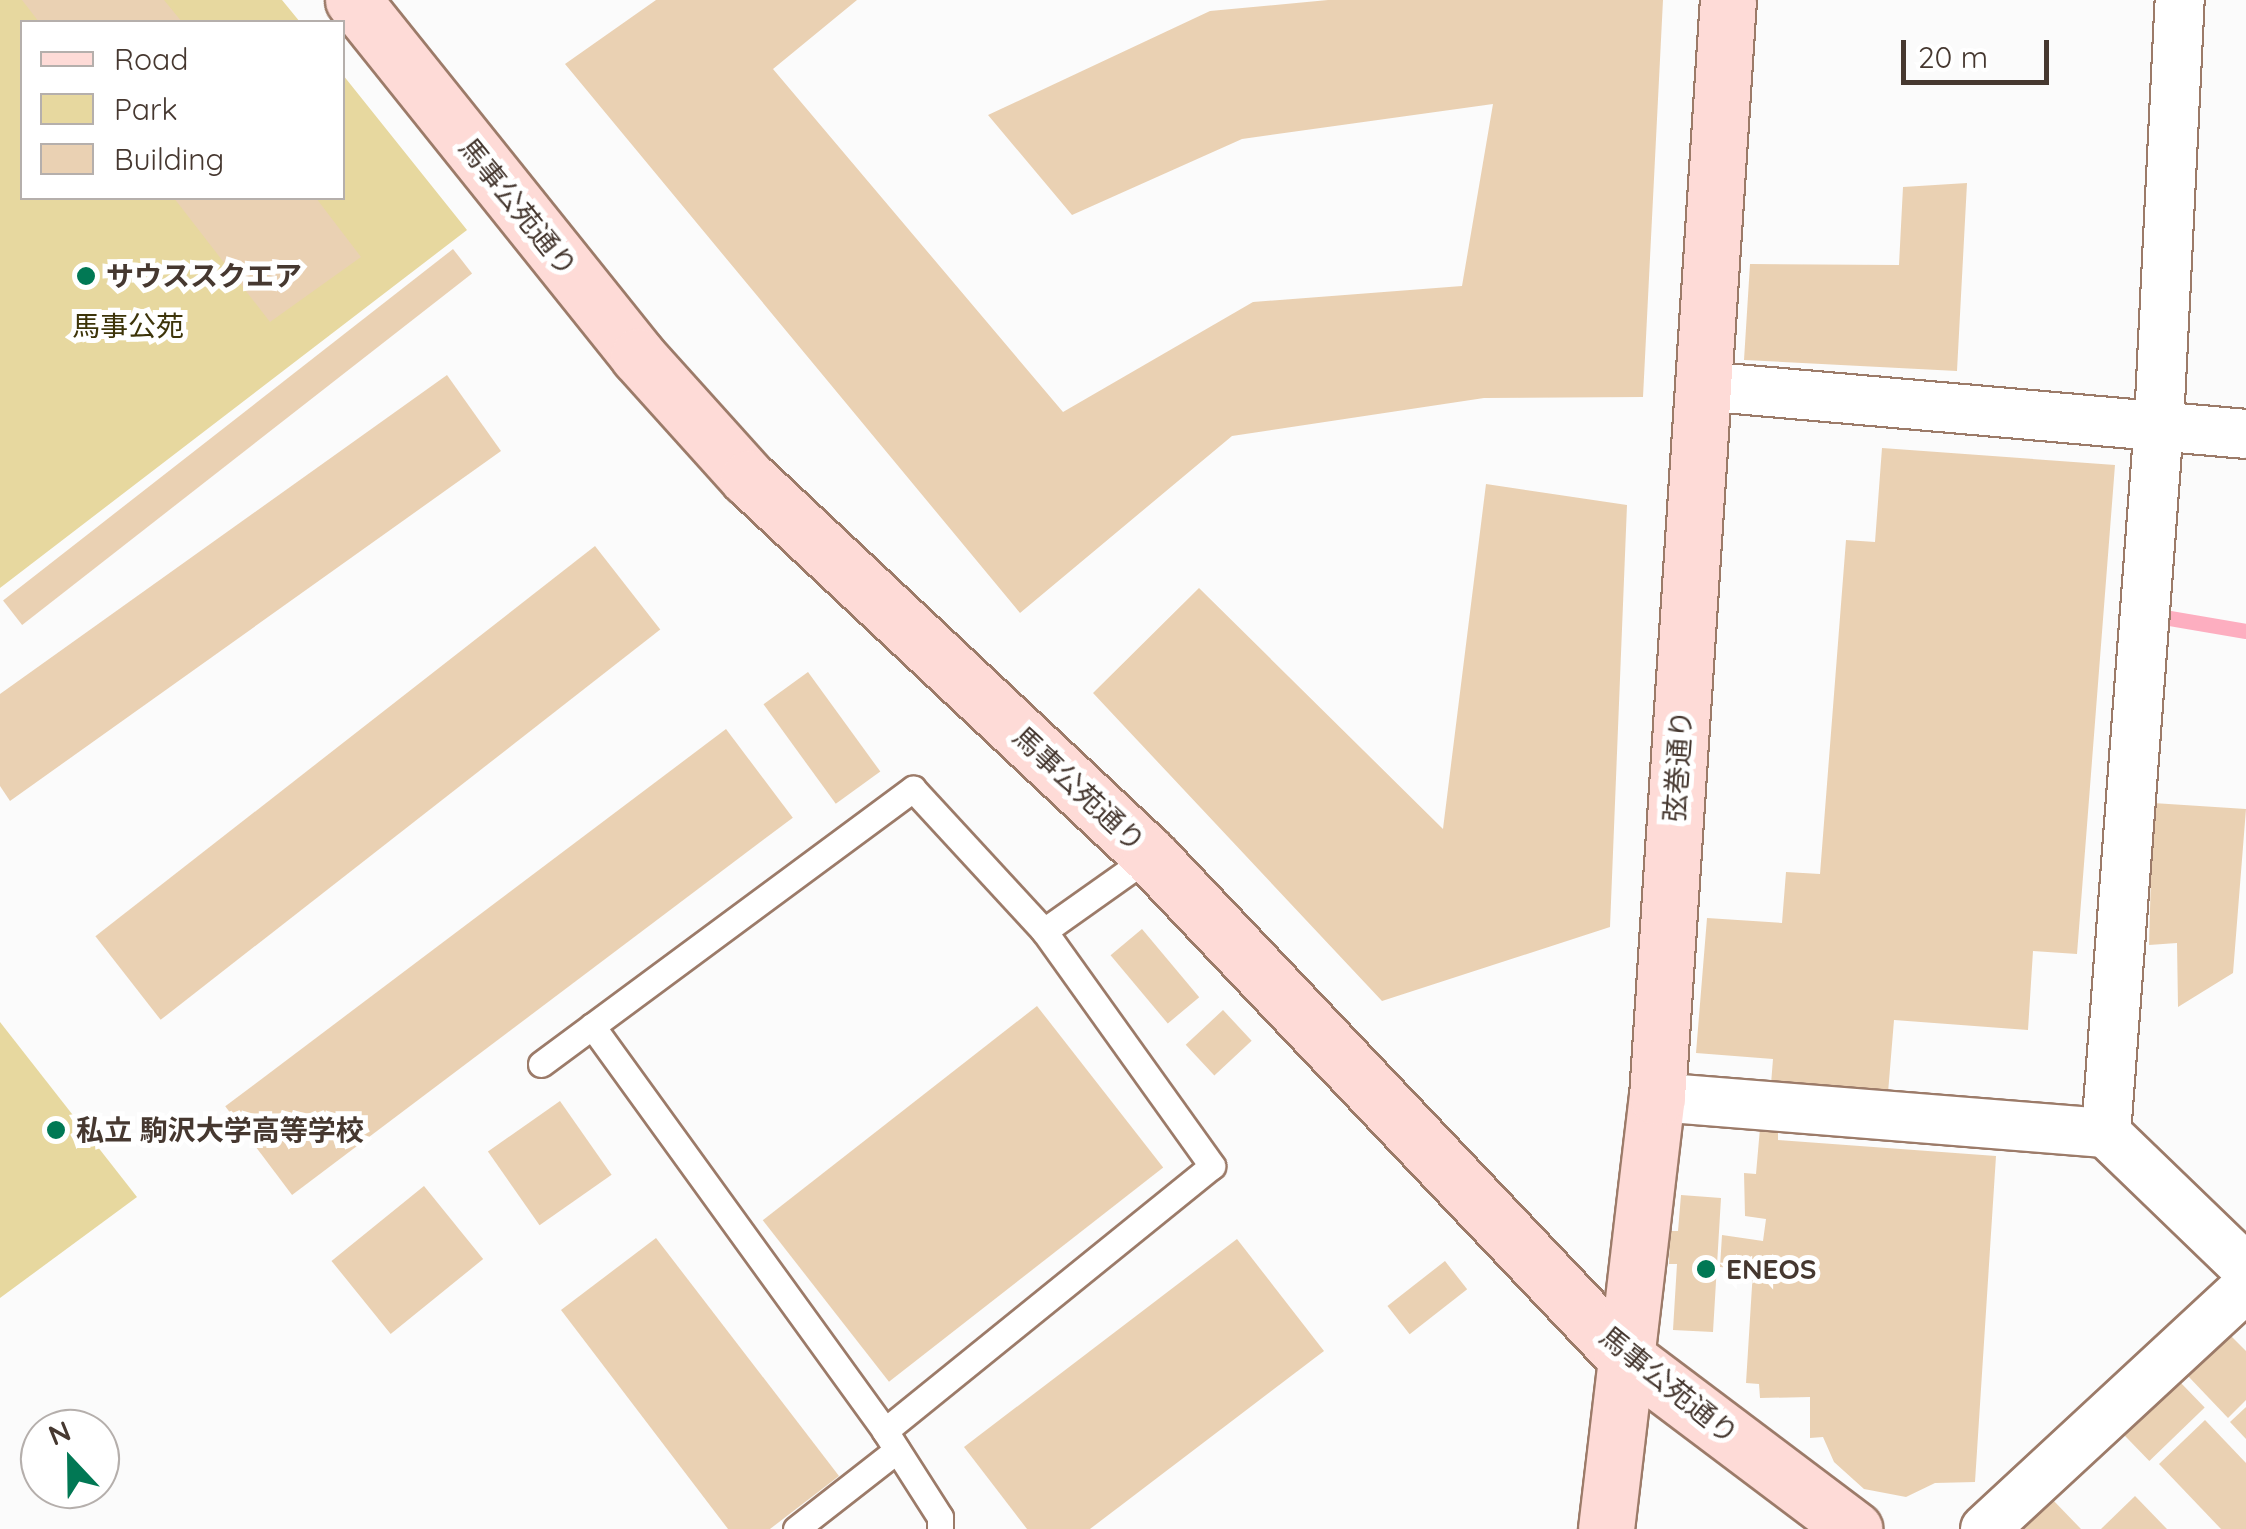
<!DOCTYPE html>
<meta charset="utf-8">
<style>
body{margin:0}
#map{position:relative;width:2246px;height:1529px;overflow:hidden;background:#fbfbfb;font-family:Quicksand,"Noto Sans JP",sans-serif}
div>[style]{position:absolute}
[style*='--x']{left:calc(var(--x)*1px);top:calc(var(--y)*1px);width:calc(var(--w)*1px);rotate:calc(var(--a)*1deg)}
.green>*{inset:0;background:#e7d89f}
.stream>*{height:15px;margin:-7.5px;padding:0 7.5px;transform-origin:7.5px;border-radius:7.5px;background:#fdaec0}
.building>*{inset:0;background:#ead1b3;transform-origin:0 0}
.roads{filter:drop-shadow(2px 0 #9c7b69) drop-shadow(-2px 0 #9c7b69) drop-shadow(0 2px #9c7b69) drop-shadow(0 -2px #9c7b69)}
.lane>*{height:25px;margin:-12.5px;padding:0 12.5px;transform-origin:12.5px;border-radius:12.5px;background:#fff}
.street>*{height:48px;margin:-24px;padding:0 24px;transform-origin:24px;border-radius:24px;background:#fff}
.secondary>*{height:55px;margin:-27.5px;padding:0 27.5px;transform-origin:27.5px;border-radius:27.5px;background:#fedbd7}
.dots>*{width:28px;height:28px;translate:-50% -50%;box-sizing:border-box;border:5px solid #fff;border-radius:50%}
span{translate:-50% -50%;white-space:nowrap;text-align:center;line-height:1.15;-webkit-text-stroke:10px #fff;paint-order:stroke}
.street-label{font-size:28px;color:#463830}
.poi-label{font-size:28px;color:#463830;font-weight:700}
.left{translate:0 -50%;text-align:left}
.park-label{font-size:28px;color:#3d3409}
.legend{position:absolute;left:20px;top:20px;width:325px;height:180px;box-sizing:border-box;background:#fff;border:2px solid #b5afac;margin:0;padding:12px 18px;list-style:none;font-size:30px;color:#463830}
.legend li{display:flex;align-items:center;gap:20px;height:50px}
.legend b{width:50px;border:2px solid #b5afac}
.north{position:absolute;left:20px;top:1409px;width:100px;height:100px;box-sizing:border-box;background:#fff;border:2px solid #b5afac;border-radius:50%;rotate:338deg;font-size:28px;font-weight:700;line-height:40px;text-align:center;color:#463830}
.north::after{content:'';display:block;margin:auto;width:35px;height:45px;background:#017854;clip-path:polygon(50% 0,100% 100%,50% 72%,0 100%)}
.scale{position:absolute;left:1901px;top:40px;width:148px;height:45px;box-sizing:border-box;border:5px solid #463830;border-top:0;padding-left:12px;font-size:30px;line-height:35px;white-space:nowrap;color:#463830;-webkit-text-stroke:8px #fff;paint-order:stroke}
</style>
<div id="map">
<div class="green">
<div style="clip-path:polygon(0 0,282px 0,300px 22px,22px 22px,22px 198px,342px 198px,343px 75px,467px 230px,0 588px)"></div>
<div style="clip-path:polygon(0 1022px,137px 1197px,0 1298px)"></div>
</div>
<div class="stream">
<div style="--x:2152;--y:615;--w:95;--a:9.7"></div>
</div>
<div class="building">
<div style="clip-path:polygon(22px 0,164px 0,182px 22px,39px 22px)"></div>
<div style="clip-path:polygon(656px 0,857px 0,773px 69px,1063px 412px,1253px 302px,1462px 286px,1493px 104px,1242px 139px,1072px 215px,988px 115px,1210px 11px,1328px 0,1663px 0,1643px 397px,1484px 398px,1232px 436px,1020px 613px,565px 64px)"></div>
<div style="clip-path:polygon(1967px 183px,1957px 371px,1744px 360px,1750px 264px,1899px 265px,1903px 187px)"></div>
<div style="clip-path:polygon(174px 198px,316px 198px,361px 257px,270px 322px)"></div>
<div style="left:453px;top:249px;width:31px;height:571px;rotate:52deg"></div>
<div style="clip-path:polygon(447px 375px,501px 451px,10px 801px,0 786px,0 694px)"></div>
<div style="clip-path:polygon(1882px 448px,2115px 465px,2077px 954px,2033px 951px,2028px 1030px,1894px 1020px,1888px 1093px,1771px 1084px,1773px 1059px,1696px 1053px,1707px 918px,1782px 923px,1786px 872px,1820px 874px,1846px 540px,1875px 542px)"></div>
<div style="clip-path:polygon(1486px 484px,1627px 505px,1610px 927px,1382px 1001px,1093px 693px,1199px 588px,1443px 829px)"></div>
<div style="left:595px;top:546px;width:106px;height:634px;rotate:52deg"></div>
<div style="left:808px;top:672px;width:123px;height:55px;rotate:54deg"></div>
<div style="left:726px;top:729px;width:111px;height:627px;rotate:53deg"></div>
<div style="clip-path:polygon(2153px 803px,2246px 809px,2233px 973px,2178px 1007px,2177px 943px,2149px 945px)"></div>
<div style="left:1142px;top:929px;width:89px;height:41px;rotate:50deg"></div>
<div style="left:1037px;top:1006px;width:205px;height:348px;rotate:52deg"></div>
<div style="left:1223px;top:1010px;width:42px;height:51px;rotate:47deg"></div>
<div style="left:560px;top:1101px;width:90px;height:88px;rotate:55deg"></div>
<div style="clip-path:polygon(1760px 1128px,1778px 1130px,1778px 1140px,1996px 1156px,1975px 1482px,1935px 1483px,1906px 1497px,1864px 1489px,1834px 1462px,1823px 1437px,1810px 1438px,1810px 1397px,1760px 1398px,1759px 1384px,1746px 1383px,1753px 1270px,1720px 1267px,1722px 1235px,1763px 1241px,1766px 1219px,1745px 1216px,1744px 1173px,1756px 1174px)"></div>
<div style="left:424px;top:1186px;width:94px;height:119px;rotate:51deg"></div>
<div style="clip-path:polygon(1681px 1195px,1721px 1198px,1713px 1332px,1673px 1330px,1677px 1264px,1669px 1264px,1670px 1231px,1678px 1231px)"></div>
<div style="clip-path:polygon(656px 1238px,839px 1476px,770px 1529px,728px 1529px,561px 1310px)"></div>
<div style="clip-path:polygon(1237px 1239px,1324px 1351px,1090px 1529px,1027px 1529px,964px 1447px)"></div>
<div style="left:1445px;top:1261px;width:36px;height:73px;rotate:52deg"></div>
<div style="clip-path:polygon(2230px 1335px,2246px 1351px,2246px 1400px,2228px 1418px,2188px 1376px)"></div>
<div style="left:2179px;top:1381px;width:37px;height:77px;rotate:46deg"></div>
<div style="clip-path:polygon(2246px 1407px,2246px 1439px,2230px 1422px)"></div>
<div style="clip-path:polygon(2205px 1420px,2246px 1463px,2246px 1529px,2221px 1529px,2159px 1464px)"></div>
<div style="clip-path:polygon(2135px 1496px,2167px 1529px,2101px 1529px)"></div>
<div style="clip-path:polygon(2051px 1498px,2081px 1529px,2019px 1529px)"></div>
</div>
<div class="roads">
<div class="lane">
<div style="--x:1044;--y:931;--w:130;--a:-35.3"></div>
<div style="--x:592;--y:1026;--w:500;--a:54.1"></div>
<div style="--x:541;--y:1064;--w:463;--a:-36.5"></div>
<div style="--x:913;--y:789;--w:193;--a:47.3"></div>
<div style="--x:1044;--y:931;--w:289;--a:54.4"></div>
<div style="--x:1212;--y:1166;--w:421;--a:141"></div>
<div style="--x:885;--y:1431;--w:102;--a:57.4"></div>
<div style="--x:940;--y:1517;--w:12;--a:90"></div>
<div style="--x:796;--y:1529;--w:128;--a:-38"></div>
</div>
<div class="street">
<div style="--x:1702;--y:386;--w:546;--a:5.04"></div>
<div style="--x:1657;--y:1097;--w:450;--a:4.6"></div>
<div style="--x:2106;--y:1133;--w:194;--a:44"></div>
<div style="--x:2106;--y:1133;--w:712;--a:-85.73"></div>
<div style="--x:2159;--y:423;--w:424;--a:-87.2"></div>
<div style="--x:1985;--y:1529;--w:356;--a:-42.8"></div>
</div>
<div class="secondary">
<div style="--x:353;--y:0;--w:456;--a:51.3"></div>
<div style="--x:638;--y:356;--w:164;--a:48"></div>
<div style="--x:748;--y:478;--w:552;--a:43.24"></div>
<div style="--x:1150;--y:856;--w:686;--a:46.54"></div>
<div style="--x:1622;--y:1354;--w:291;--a:37"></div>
<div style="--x:1606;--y:1529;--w:435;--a:-83.3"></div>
<div style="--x:1657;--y:1097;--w:1099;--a:-86.3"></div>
</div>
</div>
<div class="dots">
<div style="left:86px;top:276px;background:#017854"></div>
<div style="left:56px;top:1130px;background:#017854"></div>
<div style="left:1706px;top:1269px;background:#017854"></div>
</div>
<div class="street-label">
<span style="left:518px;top:207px;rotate:51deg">馬事公苑通り</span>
<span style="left:1678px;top:766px;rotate:-86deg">弦巻通り</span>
<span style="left:1079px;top:789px;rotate:43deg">馬事公苑通り</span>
<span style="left:1669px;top:1385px;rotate:39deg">馬事公苑通り</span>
</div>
<div class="poi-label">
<span class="left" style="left:106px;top:276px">サウススクエア</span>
<span class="left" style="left:76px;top:1130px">私立 駒沢大学高等学校</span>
<span class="left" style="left:1726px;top:1269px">ENEOS</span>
</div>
<div class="park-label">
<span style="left:128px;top:326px">馬事公苑</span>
</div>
<ul class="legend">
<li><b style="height:12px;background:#fedbd7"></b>Road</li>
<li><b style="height:28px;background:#e7d89f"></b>Park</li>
<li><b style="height:28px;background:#ead1b3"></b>Building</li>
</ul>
<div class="north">N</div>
<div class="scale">20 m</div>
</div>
